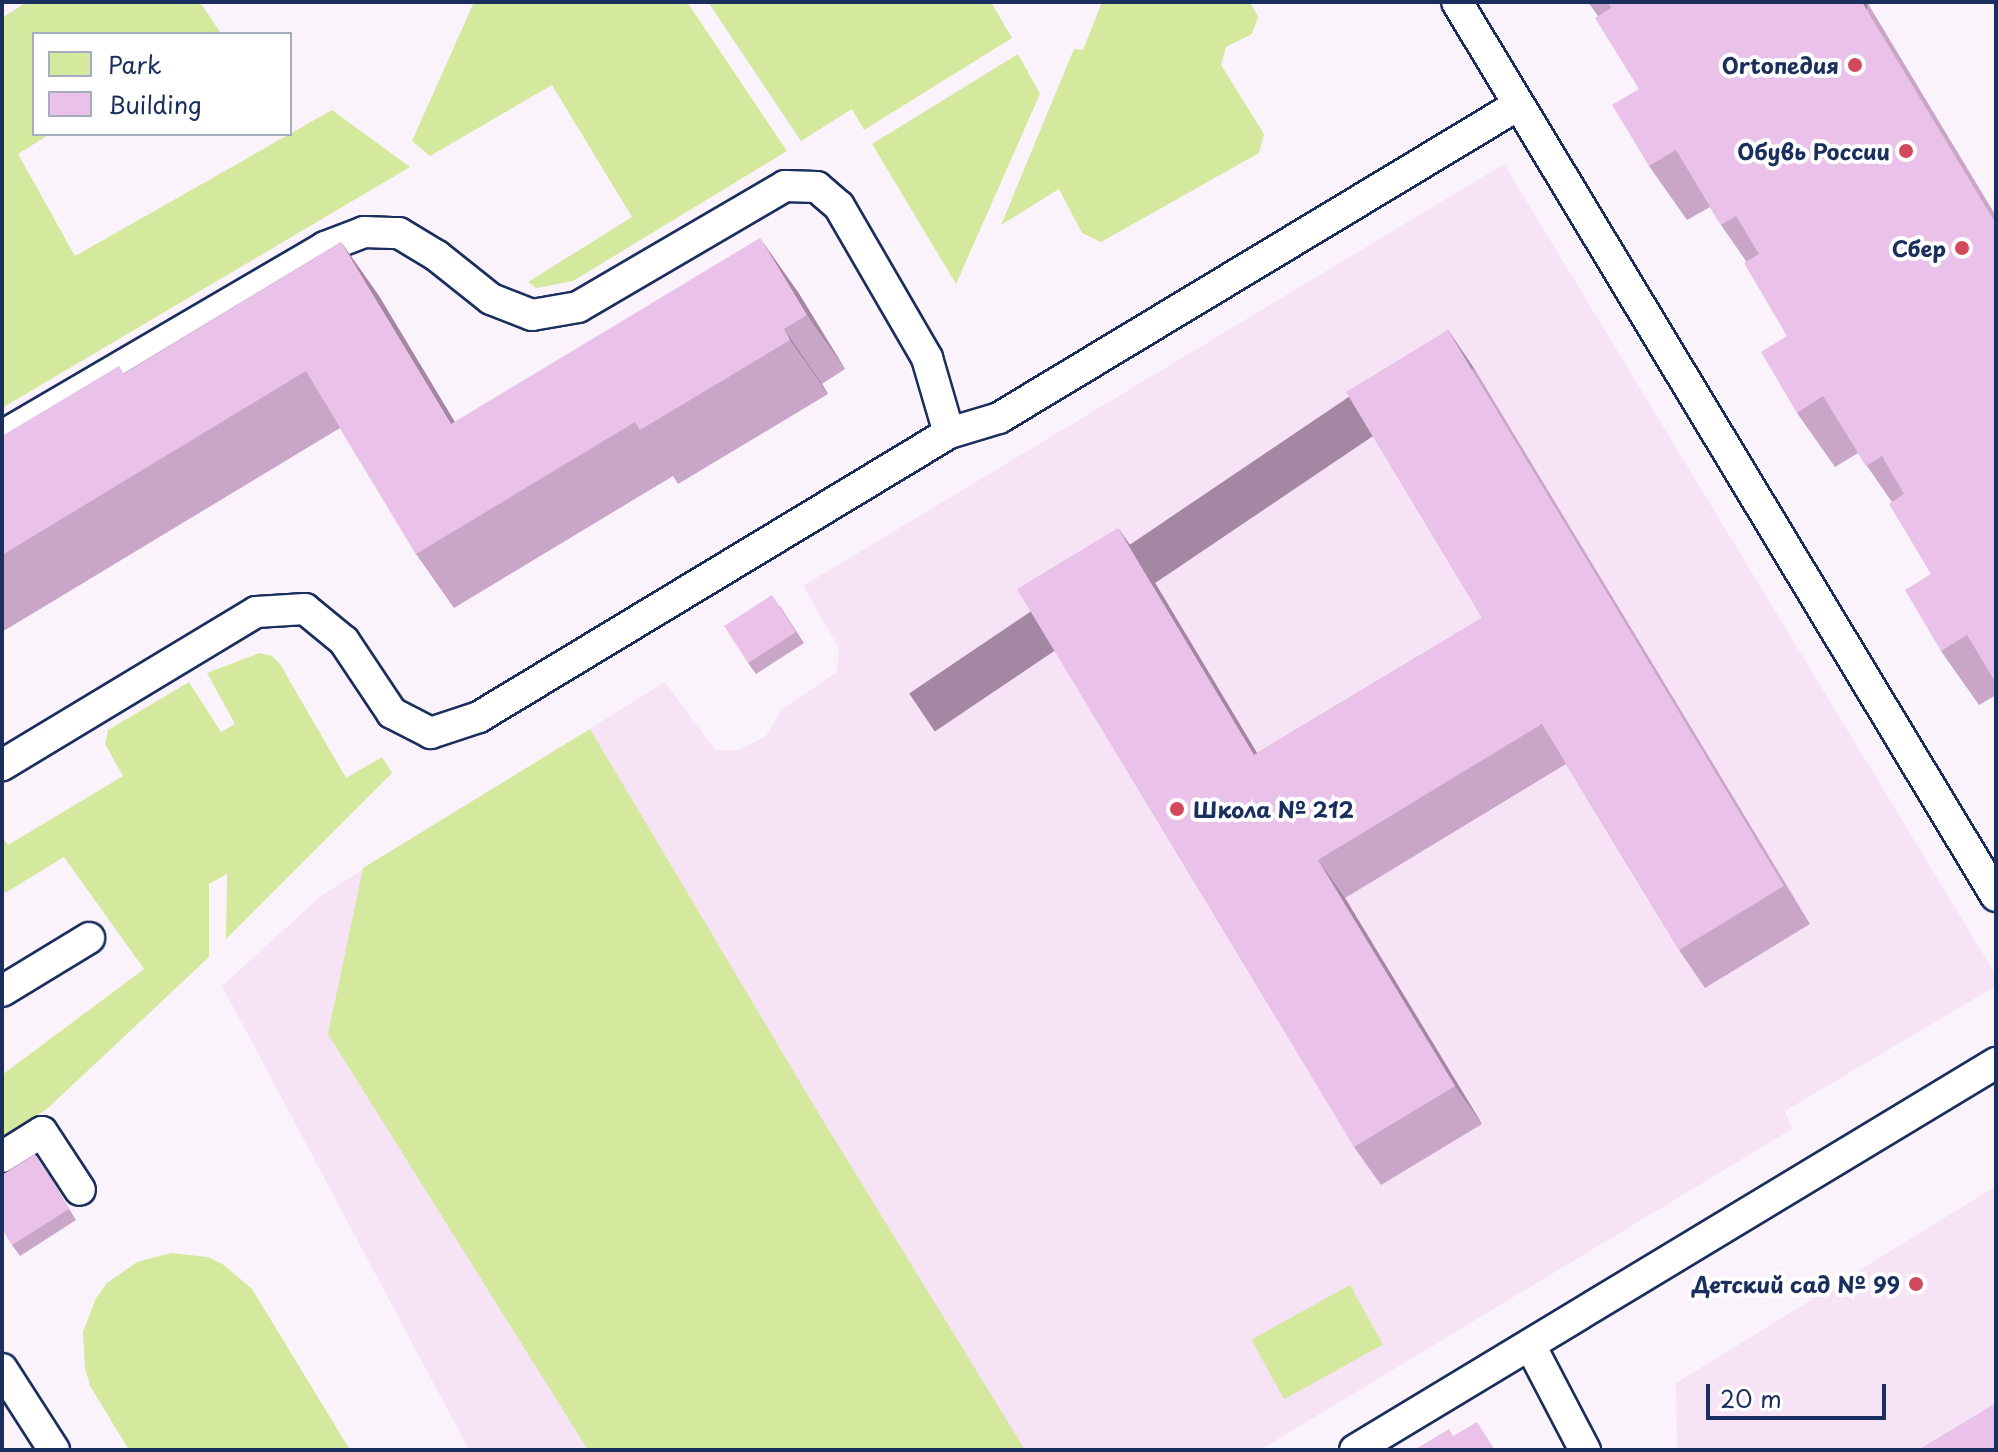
<!DOCTYPE html>
<meta charset="utf-8">
<style>
body{margin:0}
#map{position:relative;width:1998px;height:1452px;overflow:hidden;background:#fbf3fb;font-family:"Playpen Sans",sans-serif}
div>[style]{position:absolute}
[style*='--x']{left:calc(var(--x)*1px);top:calc(var(--y)*1px);width:calc(var(--w)*1px);rotate:calc(var(--a)*1deg)}
.built>*{inset:0;background:#f6e4f6}
.green>*{inset:0;background:#d4e99d;transform-origin:0 0}
.roads{filter:drop-shadow(2px 0 #1b2f5e) drop-shadow(-2px 0 #1b2f5e) drop-shadow(0 2px #1b2f5e) drop-shadow(0 -2px #1b2f5e)}
.lane>*{height:30px;margin:-15px;padding:0 15px;transform-origin:15px;border-radius:15px;background:#fff}
.wall>*{inset:0;background:#c9a6c8}
.shaded-wall>*{inset:0;background:#a487a3;transform-origin:0 0}
.building>*{inset:0;background:#eac1e9;transform-origin:0 0}
.dots>*{width:22px;height:22px;translate:-50% -50%;box-sizing:border-box;border:4px solid #fff;border-radius:50%}
span{translate:-50% -50%;white-space:nowrap;text-align:center;line-height:1.15;-webkit-text-stroke:8px #fff;paint-order:stroke}
.poi-label{font-size:22px;color:#1b2f5e;font-weight:700}
.right{translate:-100% -50%;text-align:right}
.left{translate:0 -50%;text-align:left}
.frame{position:absolute;inset:0;border:4px solid #1b2f5e;pointer-events:none}
.legend{position:absolute;left:32px;top:32px;width:260px;height:104px;box-sizing:border-box;background:#fff;border:2px solid #a4acbf;margin:0;padding:10px 14px;list-style:none;font-size:24px;color:#1b2f5e}
.legend li{display:flex;align-items:center;gap:16px;height:40px}
.legend b{width:40px;border:2px solid #a4acbf}
.scale{position:absolute;left:1706px;top:1384px;width:180px;height:36px;box-sizing:border-box;border:4px solid #1b2f5e;border-top:0;padding-left:10px;font-size:24px;line-height:28px;white-space:nowrap;color:#1b2f5e;-webkit-text-stroke:6px #fff;paint-order:stroke}
</style>
<div id="map">
<div class="built">
<div style="clip-path:polygon(1504px 164px,1996px 975px,1996px 986px,1785px 1111px,1792px 1129px,1260px 1450px,469px 1450px,222px 986px,322px 895px,665px 682px,715px 750px,739px 750px,766px 736px,781px 710px,837px 672px,839px 648px,803px 586px)"></div>
<div style="clip-path:polygon(1996px 1186px,1996px 1450px,1677px 1450px,1676px 1383px)"></div>
</div>
<div class="green">
<div style="clip-path:polygon(27px 2px,200px 2px,220px 32px,34px 34px,34px 134px,50px 134px,18px 154px,75px 256px,332px 110px,410px 167px,2px 408px,2px 18px)"></div>
<div style="clip-path:polygon(474px 2px,687px 2px,787px 151px,573px 281px,536px 288px,528px 282px,632px 217px,552px 85px,430px 156px,412px 141px)"></div>
<div style="clip-path:polygon(708px 2px,991px 2px,1012px 38px,864px 130px,852px 109px,801px 141px)"></div>
<div style="clip-path:polygon(1102px 2px,1250px 2px,1258px 17px,1252px 34px,1226px 47px,1221px 65px,1264px 134px,1259px 153px,1101px 242px,1082px 233px,1059px 189px,1001px 225px,1074px 49px,1083px 50px)"></div>
<div style="clip-path:polygon(1018px 54px,1040px 94px,956px 284px,872px 144px)"></div>
<div style="clip-path:polygon(259px 653px,272px 656px,280px 664px,346px 778px,382px 757px,392px 773px,226px 939px,227px 874px,209px 884px,209px 957px,47px 1109px,2px 1137px,2px 1075px,144px 969px,64px 857px,5px 893px,2px 887px,2px 837px,8px 845px,123px 776px,105px 744px,108px 730px,189px 682px,221px 732px,235px 724px,207px 673px)"></div>
<div style="clip-path:polygon(590px 729px,816px 1109px,1025px 1450px,588px 1450px,328px 1034px,363px 868px)"></div>
<div style="clip-path:polygon(171px 1253px,208px 1257px,224px 1265px,252px 1289px,350px 1450px,129px 1450px,90px 1386px,85px 1368px,83px 1332px,96px 1298px,107px 1283px,137px 1262px)"></div>
<div style="left:1350px;top:1285px;width:68px;height:113px;rotate:61deg"></div>
</div>
<div class="roads">
<div class="lane">
<div style="--x:1457;--y:2;--w:1044;--a:58.91"></div>
<div style="--x:949;--y:433;--w:52;--a:-16.7"></div>
<div style="--x:999;--y:418;--w:606;--a:-31.09"></div>
<div style="--x:2;--y:436;--w:374;--a:-30.3"></div>
<div style="--x:325;--y:247;--w:42;--a:-21"></div>
<div style="--x:364;--y:232;--w:35;--a:2"></div>
<div style="--x:399;--y:233;--w:44;--a:31.2"></div>
<div style="--x:437;--y:256;--w:69;--a:38.5"></div>
<div style="--x:491;--y:299;--w:44;--a:21.3"></div>
<div style="--x:532;--y:315;--w:47;--a:-9.9"></div>
<div style="--x:578;--y:307;--w:240;--a:-30.3"></div>
<div style="--x:785;--y:186;--w:32;--a:2"></div>
<div style="--x:817;--y:187;--w:29;--a:41"></div>
<div style="--x:839;--y:206;--w:176;--a:59.9"></div>
<div style="--x:927;--y:358;--w:78;--a:73.7"></div>
<div style="--x:949;--y:433;--w:549;--a:148.86"></div>
<div style="--x:479;--y:717;--w:51;--a:161.6"></div>
<div style="--x:431;--y:733;--w:44;--a:-152.9"></div>
<div style="--x:392;--y:713;--w:87;--a:-123.7"></div>
<div style="--x:344;--y:641;--w:50;--a:-140.6"></div>
<div style="--x:305;--y:609;--w:49;--a:176.5"></div>
<div style="--x:256;--y:612;--w:297;--a:148.9"></div>
<div style="--x:2;--y:991;--w:102;--a:-31.3"></div>
<div style="--x:2;--y:1157;--w:47;--a:-32"></div>
<div style="--x:42;--y:1132;--w:69;--a:56.8"></div>
<div style="--x:1530;--y:1345;--w:119;--a:62.4"></div>
<div style="--x:2;--y:1369;--w:96;--a:57.3"></div>
<div style="--x:1355;--y:1450;--w:749;--a:-31.12"></div>
</div>
</div>
<div class="wall">
<div style="clip-path:polygon(1588px 2px,1867px 2px,1996px 216px,1996px 695px,1979px 705px,1941px 651px,1931px 574px,1892px 502px,1858px 453px,1835px 467px,1797px 413px,1787px 336px,1746px 261px,1721px 225px,1710px 207px,1687px 220px,1649px 166px,1639px 89px,1598px 16px)"></div>
<div style="clip-path:polygon(341px 242px,379px 296px,455px 422px,798px 292px,845px 369px,822px 384px,828px 394px,678px 484px,673px 476px,454px 608px,416px 554px,340px 428px,2px 632px,2px 436px,124px 373px)"></div>
<div style="clip-path:polygon(1448px 330px,1474px 368px,1810px 924px,1705px 988px,1679px 950px,1566px 764px,1345px 898px,1482px 1124px,1381px 1185px,1354px 1147px,1118px 528px,1145px 566px,1257px 753px,1482px 618px)"></div>
<div style="clip-path:polygon(780px 606px,804px 643px,756px 674px,748px 663px)"></div>
<div style="clip-path:polygon(43px 1166px,76px 1220px,20px 1256px,12px 1245px)"></div>
</div>
<div class="shaded-wall">
<div style="left:1862px;top:2px;width:5px;height:259px"></div>
<div style="clip-path:polygon(760px 238px,798px 292px,845px 369px,807px 315px)"></div>
<div style="clip-path:polygon(341px 242px,379px 296px,489px 479px,451px 424px)"></div>
<div style="clip-path:polygon(784px 329px,822px 384px,828px 394px,790px 340px)"></div>
<div style="left:1448px;top:330px;width:46px;height:650px;rotate:56deg"></div>
<div style="clip-path:polygon(1118px 528px,1145px 566px,1281px 793px,1254px 755px)"></div>
<div style="clip-path:polygon(1318px 860px,1345px 898px,1482px 1124px,1455px 1086px)"></div>
</div>
<div class="building">
<div style="clip-path:polygon(1608px 2px,1862px 2px,1996px 224px,1996px 683px,1967px 635px,1941px 651px,1905px 590px,1931px 574px,1889px 504px,1904px 494px,1882px 456px,1866px 466px,1823px 396px,1797px 413px,1761px 352px,1787px 336px,1744px 263px,1759px 254px,1736px 216px,1721px 225px,1676px 150px,1649px 166px,1612px 105px,1639px 89px,1595px 18px,1611px 8px)"></div>
<div style="clip-path:polygon(760px 238px,807px 315px,784px 329px,790px 340px,640px 430px,635px 422px,416px 554px,306px 371px,2px 555px,2px 436px,119px 366px,124px 374px,341px 242px,451px 424px)"></div>
<div style="clip-path:polygon(1448px 330px,1784px 886px,1679px 950px,1542px 724px,1318px 860px,1455px 1086px,1354px 1147px,1017px 589px,1118px 528px,1254px 755px,1482px 618px,1346px 392px)"></div>
<div style="left:772px;top:595px;width:44px;height:57px;rotate:57deg"></div>
<div style="clip-path:polygon(35px 1154px,69px 1209px,12px 1245px,2px 1229px,2px 1175px)"></div>
<div style="clip-path:polygon(1996px 1403px,1996px 1450px,1918px 1450px)"></div>
<div style="clip-path:polygon(1477px 1422px,1495px 1450px,1414px 1450px,1449px 1429px,1453px 1436px)"></div>
</div>
<div class="dots">
<div style="left:1855px;top:65px;background:#d1495b"></div>
<div style="left:1906px;top:151px;background:#d1495b"></div>
<div style="left:1962px;top:248px;background:#d1495b"></div>
<div style="left:1177px;top:809px;background:#d1495b"></div>
<div style="left:1916px;top:1284px;background:#d1495b"></div>
</div>
<div class="poi-label">
<span class="right" style="left:1839px;top:65px">Ortoпедия</span>
<span class="right" style="left:1890px;top:151px">Обувь России</span>
<span class="right" style="left:1946px;top:248px">Сбер</span>
<span class="left" style="left:1193px;top:809px">Школа № 212</span>
<span class="right" style="left:1900px;top:1284px">Детский сад № 99</span>
</div>
<div class="frame"></div>
<ul class="legend">
<li><b style="height:22px;background:#d4e99d"></b>Park</li>
<li><b style="height:22px;background:#eac1e9"></b>Building</li>
</ul>
<div class="scale">20 m</div>
</div>
